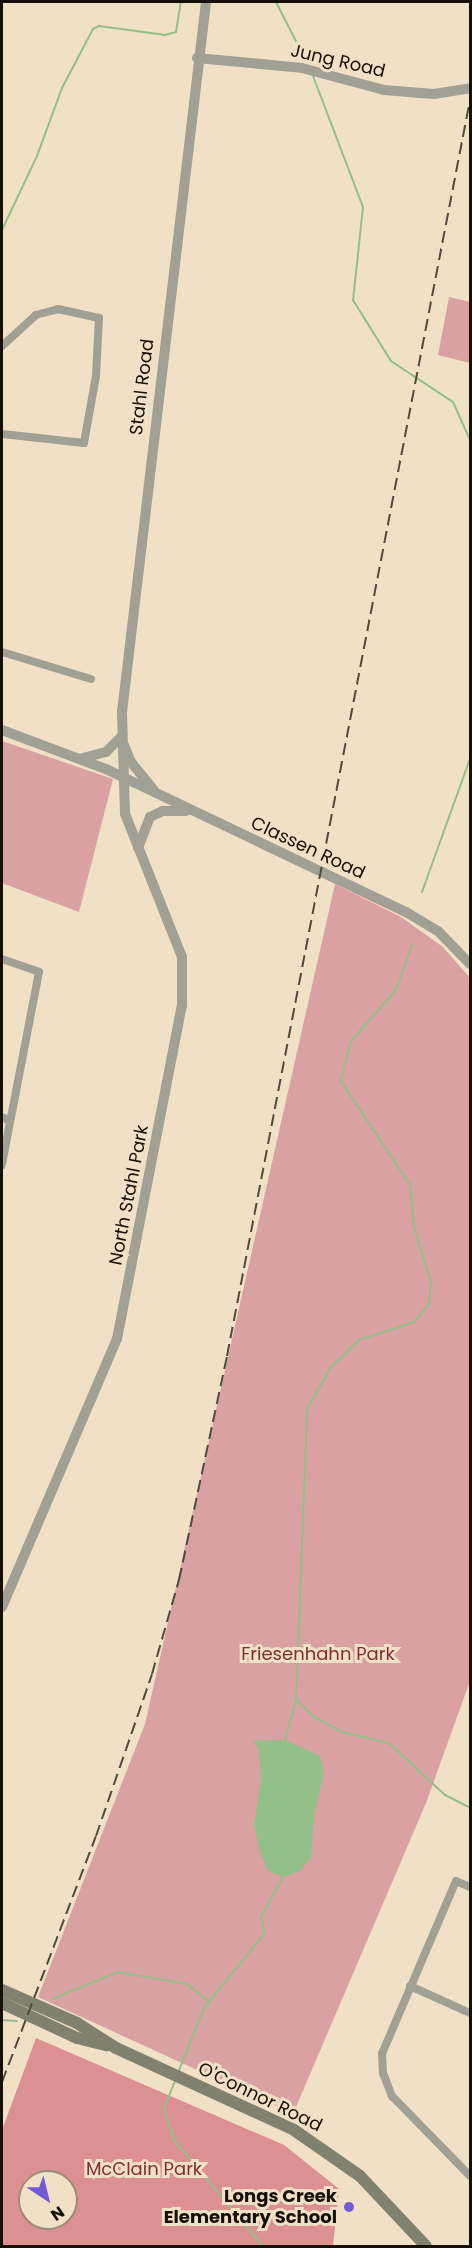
<!DOCTYPE html>
<style>
body{margin:0}
#map{position:relative;width:472px;height:2248px;overflow:hidden;background:#f0e0c6;font-family:Poppins,sans-serif}
div>[style]{position:absolute}
[style*='--x']{left:calc(var(--x)*1px);top:calc(var(--y)*1px);width:calc(var(--w)*1px);rotate:calc(var(--a)*1deg)}
.green>*{inset:0;background:#d9a1a1}
.forest>*{inset:0;background:#dc9091}
.water>*{inset:0;background:#92c088}
.stream>*{height:2px;margin:-1px;padding:0 1px;transform-origin:1px;border-radius:1px;background:#92c088}
.minor>*{height:8px;margin:-4px;padding:0 4px;transform-origin:4px;border-radius:4px;background:#a0a094}
.tertiary>*{height:10px;margin:-5px;padding:0 5px;transform-origin:5px;border-radius:5px;background:#a0a094}
.secondary>*{height:12px;margin:-6px;padding:0 6px;transform-origin:6px;border-radius:6px;background:#80816f}
.rail>*{height:2px;margin-top:-1px;transform-origin:0;background:repeating-linear-gradient(90deg,#534a3d 0 12px,transparent 0 18px)}
.dots>*{width:16px;height:16px;translate:-50% -50%;box-sizing:border-box;border:3px solid #f0e0c6;border-radius:50%}
span{translate:-50% -50%;white-space:nowrap;text-align:center;line-height:1.15;-webkit-text-stroke:6px #f0e0c6;paint-order:stroke}
.street-label{font-size:18px;color:#161008}
.park-label{font-size:18px;color:#842b34}
.poi-label{font-size:18px;color:#161008;font-weight:700}
.right{translate:-100% -50%;text-align:right}
.frame{position:absolute;inset:0;border:3px solid #161008;pointer-events:none}
.north{position:absolute;left:18px;top:2170px;width:60px;height:60px;box-sizing:border-box;background:#f0e0c6;border:2px solid #998d7a;border-radius:50%;rotate:145deg;font-size:16px;font-weight:700;line-height:24px;text-align:center;color:#161008}
.north::after{content:'';display:block;margin:auto;width:21px;height:27px;background:#725cd6;clip-path:polygon(50% 0,100% 100%,50% 72%,0 100%)}
</style>
<div id="map">
<div class="green">
<div style="clip-path:polygon(449px 297px,470px 302px,470px 363px,438px 355px)"></div>
<div style="clip-path:polygon(2px 741px,113px 779px,79px 912px,2px 883px)"></div>
<div style="clip-path:polygon(335px 884px,401px 917px,443px 947px,470px 978px,470px 1681px,426px 1803px,293px 2114px,38px 1997px,145px 1724px)"></div>
</div>
<div class="forest">
<div style="clip-path:polygon(evenodd,36px 2038px,284px 2145px,339px 2189px,333px 2246px,2px 2246px,2px 2130px,36px 2038px,30px 2182px,66px 2182px,66px 2218px,30px 2218px,30px 2182px)"></div>
</div>
<div class="water">
<div style="clip-path:polygon(285px 1740px,320px 1756px,324px 1772px,314px 1816px,311px 1857px,301px 1870px,284px 1877px,268px 1871px,260px 1852px,254px 1825px,261px 1779px,259px 1750px,253px 1741px)"></div>
</div>
<div class="stream">
<div style="--x:276;--y:2;--w:62;--a:63"></div>
<div style="--x:313;--y:76;--w:140;--a:69.1"></div>
<div style="--x:363;--y:207;--w:94;--a:96.1"></div>
<div style="--x:353;--y:300;--w:72;--a:58.1"></div>
<div style="--x:391;--y:361;--w:74;--a:33.5"></div>
<div style="--x:453;--y:402;--w:42;--a:65.9"></div>
<div style="--x:2;--y:230;--w:82;--a:-64.7"></div>
<div style="--x:37;--y:156;--w:72;--a:-69.8"></div>
<div style="--x:62;--y:88;--w:67;--a:-62.3"></div>
<div style="--x:93;--y:29;--w:7;--a:-27"></div>
<div style="--x:99;--y:26;--w:67;--a:7.8"></div>
<div style="--x:165;--y:35;--w:11;--a:-15"></div>
<div style="--x:176;--y:32;--w:30;--a:-81"></div>
<div style="--x:422;--y:892;--w:141;--a:-70.2"></div>
<div style="--x:296;--y:1700;--w:25;--a:43"></div>
<div style="--x:314;--y:1717;--w:32;--a:28"></div>
<div style="--x:342;--y:1732;--w:48;--a:13.2"></div>
<div style="--x:389;--y:1743;--w:76;--a:42.9"></div>
<div style="--x:445;--y:1795;--w:28;--a:27"></div>
<div style="--x:285;--y:1740;--w:41;--a:-74.6"></div>
<div style="--x:296;--y:1700;--w:291;--a:-87.8"></div>
<div style="--x:307;--y:1409;--w:48;--a:-60.3"></div>
<div style="--x:331;--y:1367;--w:39;--a:-44"></div>
<div style="--x:359;--y:1340;--w:58;--a:-18.1"></div>
<div style="--x:414;--y:1322;--w:23;--a:-50"></div>
<div style="--x:429;--y:1304;--w:22;--a:-85"></div>
<div style="--x:431;--y:1282;--w:58;--a:-107.2"></div>
<div style="--x:414;--y:1227;--w:42;--a:-95.4"></div>
<div style="--x:410;--y:1185;--w:125;--a:-123.6"></div>
<div style="--x:341;--y:1081;--w:41;--a:-76"></div>
<div style="--x:351;--y:1041;--w:68;--a:-48.6"></div>
<div style="--x:396;--y:990;--w:48;--a:-70.4"></div>
<div style="--x:52;--y:1999;--w:71;--a:-22.2"></div>
<div style="--x:118;--y:1972;--w:70;--a:9.9"></div>
<div style="--x:187;--y:1984;--w:28;--a:39"></div>
<div style="--x:2;--y:2020;--w:15;--a:4"></div>
<div style="--x:178;--y:2073;--w:70;--a:-68.2"></div>
<div style="--x:204;--y:2008;--w:97;--a:-50.9"></div>
<div style="--x:265;--y:1933;--w:16;--a:-104"></div>
<div style="--x:261;--y:1917;--w:48;--a:-61.3"></div>
<div style="--x:175;--y:2081;--w:29;--a:112"></div>
<div style="--x:164;--y:2108;--w:34;--a:73"></div>
<div style="--x:174;--y:2140;--w:138;--a:50"></div>
</div>
<div class="minor">
<div style="--x:2;--y:346;--w:46;--a:-42.4"></div>
<div style="--x:36;--y:315;--w:23;--a:-15"></div>
<div style="--x:58;--y:309;--w:42;--a:12.4"></div>
<div style="--x:99;--y:318;--w:58;--a:93"></div>
<div style="--x:96;--y:376;--w:68;--a:100.2"></div>
<div style="--x:84;--y:443;--w:82;--a:-173.7"></div>
<div style="--x:2;--y:652;--w:93;--a:16.9"></div>
<div style="--x:2;--y:959;--w:39;--a:19"></div>
<div style="--x:39;--y:972;--w:197;--a:100.9"></div>
<div style="--x:2;--y:1117;--w:9;--a:27"></div>
<div style="--x:470;--y:1887;--w:15;--a:-157"></div>
<div style="--x:456;--y:1881;--w:188;--a:113.2"></div>
<div style="--x:382;--y:2054;--w:19;--a:87"></div>
<div style="--x:383;--y:2073;--w:25;--a:69"></div>
<div style="--x:392;--y:2096;--w:112;--a:45.7"></div>
<div style="--x:410;--y:1986;--w:66;--a:24.2"></div>
</div>
<div class="tertiary">
<div style="--x:197;--y:58;--w:105;--a:5.4"></div>
<div style="--x:302;--y:68;--w:85;--a:15"></div>
<div style="--x:384;--y:90;--w:50;--a:4.6"></div>
<div style="--x:434;--y:94;--w:36;--a:-9"></div>
<div style="--x:2;--y:730;--w:111;--a:20.6"></div>
<div style="--x:106;--y:769;--w:332;--a:25.5"></div>
<div style="--x:406;--y:912;--w:37;--a:31"></div>
<div style="--x:438;--y:931;--w:46;--a:45.9"></div>
<div style="--x:124;--y:745;--w:18;--a:68"></div>
<div style="--x:131;--y:762;--w:35;--a:51"></div>
<div style="--x:83;--y:758;--w:24;--a:-15"></div>
<div style="--x:106;--y:752;--w:23;--a:-45"></div>
<div style="--x:138;--y:848;--w:33;--a:-69"></div>
<div style="--x:150;--y:817;--w:14;--a:-25"></div>
<div style="--x:163;--y:811;--w:23;--a:0"></div>
<div style="--x:2;--y:1607;--w:292;--a:-66.8"></div>
<div style="--x:117;--y:1339;--w:339;--a:-79"></div>
<div style="--x:182;--y:1006;--w:49;--a:-90"></div>
<div style="--x:182;--y:957;--w:154;--a:-111.7"></div>
<div style="--x:125;--y:814;--w:102;--a:-91.7"></div>
<div style="--x:122;--y:712;--w:715;--a:-83.25"></div>
</div>
<div class="secondary">
<div style="--x:2;--y:1990;--w:82;--a:23.7"></div>
<div style="--x:77;--y:2023;--w:46;--a:32.7"></div>
<div style="--x:116;--y:2048;--w:196;--a:24.7"></div>
<div style="--x:294;--y:2130;--w:80;--a:34.9"></div>
<div style="--x:360;--y:2176;--w:96;--a:46.7"></div>
<div style="--x:2;--y:2003;--w:83;--a:25"></div>
<div style="--x:77;--y:2038;--w:30;--a:14"></div>
</div>
<div class="rail">
<div style="--x:2;--y:2082;--w:263;--a:-69.1"></div>
<div style="--x:96;--y:1836;--w:171;--a:-70.9"></div>
<div style="--x:152;--y:1674;--w:98;--a:-74"></div>
<div style="--x:179;--y:1580;--w:229;--a:-77.9"></div>
<div style="--x:227;--y:1356;--w:1279;--a:-79.05"></div>
</div>
<div class="dots">
<div style="left:349px;top:2207px;background:#725cd6"></div>
</div>
<div class="street-label">
<span style="left:338px;top:61px;rotate:13deg">Jung Road</span>
<span style="left:142px;top:387px;rotate:-83deg">Stahl Road</span>
<span style="left:308px;top:848px;rotate:25deg">Classen Road</span>
<span style="left:129px;top:1195px;rotate:-79deg">North Stahl Park</span>
<span style="left:260px;top:2097px;rotate:26deg">O'Connor Road</span>
</div>
<div class="park-label">
<span style="left:318px;top:1654px">Friesenhahn Park</span>
<span style="left:144px;top:2169px">McClain Park</span>
</div>
<div class="poi-label">
<span class="right" style="left:337px;top:2207px">Longs Creek<br>Elementary School</span>
</div>
<div class="frame"></div>
<div class="north">N</div>
</div>
